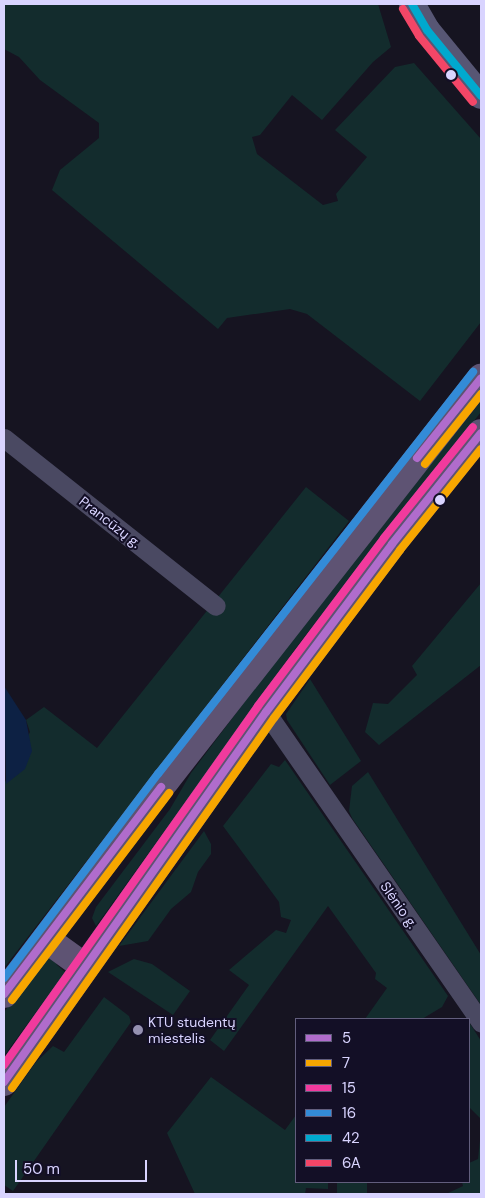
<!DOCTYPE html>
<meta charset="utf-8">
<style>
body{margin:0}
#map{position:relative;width:485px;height:1198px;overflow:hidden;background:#161421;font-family:"DM Sans",sans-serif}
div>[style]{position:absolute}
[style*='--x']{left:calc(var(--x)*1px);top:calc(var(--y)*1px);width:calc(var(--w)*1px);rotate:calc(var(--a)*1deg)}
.green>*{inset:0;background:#132c2d;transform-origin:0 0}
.water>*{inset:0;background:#0d2144}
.street>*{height:19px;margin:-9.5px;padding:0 9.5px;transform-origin:9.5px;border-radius:9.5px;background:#4a4962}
.secondary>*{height:26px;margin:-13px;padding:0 13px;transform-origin:13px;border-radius:13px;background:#575674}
.primary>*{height:28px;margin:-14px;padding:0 14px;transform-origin:14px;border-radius:14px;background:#5e5373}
.bus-1>*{height:8px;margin:-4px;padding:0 4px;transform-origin:4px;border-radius:4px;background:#b06ccc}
.bus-2>*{height:8px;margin:-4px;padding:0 4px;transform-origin:4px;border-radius:4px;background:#f7a600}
.bus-3>*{height:8px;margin:-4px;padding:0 4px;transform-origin:4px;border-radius:4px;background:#f13a9d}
.bus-4>*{height:8px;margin:-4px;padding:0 4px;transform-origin:4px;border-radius:4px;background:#338bd7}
.bus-5>*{height:8px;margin:-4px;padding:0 4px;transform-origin:4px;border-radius:4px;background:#00a9ce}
.bus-6>*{height:8px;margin:-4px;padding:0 4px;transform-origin:4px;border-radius:4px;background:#f34667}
.dots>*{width:14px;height:14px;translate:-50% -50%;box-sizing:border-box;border:2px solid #130f26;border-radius:50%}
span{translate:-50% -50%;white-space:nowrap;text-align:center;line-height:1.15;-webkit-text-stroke:4px #130f26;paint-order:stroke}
.street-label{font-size:14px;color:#d9d4ff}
.poi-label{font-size:14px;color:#d9d4ff}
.left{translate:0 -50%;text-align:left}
.frame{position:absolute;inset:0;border:5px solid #d9d4ff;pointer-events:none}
.legend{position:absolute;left:295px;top:1018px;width:175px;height:165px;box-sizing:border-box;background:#130f26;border:1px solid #625e7d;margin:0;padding:6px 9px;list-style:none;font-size:15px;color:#d9d4ff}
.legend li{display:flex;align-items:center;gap:10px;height:25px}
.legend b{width:25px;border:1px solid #625e7d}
.scale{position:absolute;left:15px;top:1160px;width:132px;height:22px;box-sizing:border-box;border:2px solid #d9d4ff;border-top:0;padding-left:6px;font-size:15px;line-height:18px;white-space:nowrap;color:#d9d4ff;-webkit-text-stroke:4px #130f26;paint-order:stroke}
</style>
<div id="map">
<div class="green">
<div style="clip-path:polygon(4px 4px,378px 4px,391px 47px,373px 62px,322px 120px,292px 95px,260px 135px,252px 137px,257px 154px,323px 205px,338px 201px,336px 194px,367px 157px,335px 130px,395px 67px,414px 63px,481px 139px,481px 322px,420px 401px,307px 314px,290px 309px,227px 318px,218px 329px,52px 190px,60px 170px,99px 138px,99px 123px,40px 80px,19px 57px,4px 49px)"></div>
<div style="clip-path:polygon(481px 401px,481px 412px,301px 641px,96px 926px,92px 918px,96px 907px,170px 809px,191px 773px,283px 651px)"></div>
<div style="clip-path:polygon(306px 487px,349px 521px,4px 968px,4px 784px,30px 732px,26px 720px,44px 707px,97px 748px)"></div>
<div style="clip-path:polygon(481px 583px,481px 665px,379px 745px,365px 732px,373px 703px,388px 704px,417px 675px,412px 666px)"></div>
<div style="clip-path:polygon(310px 679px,361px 761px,330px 785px,287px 720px,286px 714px)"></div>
<div style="clip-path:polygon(285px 760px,448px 996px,442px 1007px,422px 1019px,365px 1019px,387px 988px,375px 979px,376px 973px,328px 906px,224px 1051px,210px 1040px,249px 985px,229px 970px,276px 930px,286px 933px,291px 920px,281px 917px,279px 902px,223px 826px,271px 764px,279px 767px)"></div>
<div style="clip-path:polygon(368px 772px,481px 955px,481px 1005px,352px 818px,349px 811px,352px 786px)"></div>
<div style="clip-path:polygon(204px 831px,211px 844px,211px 854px,198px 872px,191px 892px,171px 909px,148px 941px,119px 946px)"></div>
<div style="clip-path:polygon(51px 952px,57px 965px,65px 972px,4px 1056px,4px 1012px)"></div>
<div style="clip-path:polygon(134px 959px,152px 964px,190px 991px,173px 1015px,108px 972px)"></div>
<div style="clip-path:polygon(104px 997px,129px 1016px,131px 1022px,13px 1191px,4px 1185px,4px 1107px,36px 1062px,53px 1046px,64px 1052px)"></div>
<div style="clip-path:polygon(469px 1022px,481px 1041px,481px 1119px,469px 1107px)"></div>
<div style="clip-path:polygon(211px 1077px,285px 1130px,296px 1115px,296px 1182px,328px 1182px,328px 1189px,306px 1188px,305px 1194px,195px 1194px,167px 1133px)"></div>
<div style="clip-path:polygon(481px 1131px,481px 1194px,446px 1194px,463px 1186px,462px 1182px,469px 1182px,469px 1163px,478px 1159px)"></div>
<div style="left:337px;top:1182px;width:30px;height:12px"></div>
</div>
<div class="water">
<div style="clip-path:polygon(4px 686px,26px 720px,32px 751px,25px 769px,6px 784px)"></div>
</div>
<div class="street">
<div style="--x:4;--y:438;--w:270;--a:38.4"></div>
<div style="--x:266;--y:712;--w:378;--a:55.3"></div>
</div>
<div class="secondary">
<div style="--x:412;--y:4;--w:30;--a:60"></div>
<div style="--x:427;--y:30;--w:85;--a:50.7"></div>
</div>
<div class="primary">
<div style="--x:46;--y:939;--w:48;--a:35.7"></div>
<div style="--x:4;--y:994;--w:268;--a:-52.9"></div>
<div style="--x:166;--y:780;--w:511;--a:-51.92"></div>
<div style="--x:4;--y:1082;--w:453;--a:-54.7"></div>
<div style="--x:266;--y:712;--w:210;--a:-53.1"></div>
<div style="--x:392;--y:544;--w:142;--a:-51.3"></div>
</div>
<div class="bus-1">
<div style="--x:417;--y:458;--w:102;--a:-51.3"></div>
<div style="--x:4;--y:994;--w:260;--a:-52.8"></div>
<div style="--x:4;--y:1082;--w:453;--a:-54.7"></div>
<div style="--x:266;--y:712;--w:210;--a:-53.1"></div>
<div style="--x:392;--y:544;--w:142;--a:-51.3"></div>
</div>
<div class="bus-2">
<div style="--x:425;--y:464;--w:90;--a:-51.3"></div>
<div style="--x:12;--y:1000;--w:260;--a:-52.8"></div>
<div style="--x:12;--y:1088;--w:453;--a:-54.7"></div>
<div style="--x:274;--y:718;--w:210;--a:-53.1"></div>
<div style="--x:400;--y:550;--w:129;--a:-51.3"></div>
</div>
<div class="bus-3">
<div style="--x:4;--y:1065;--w:440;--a:-54.7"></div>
<div style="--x:258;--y:706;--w:210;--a:-53.1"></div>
<div style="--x:384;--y:538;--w:142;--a:-51.3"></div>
</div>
<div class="bus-4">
<div style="--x:4;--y:978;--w:256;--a:-53"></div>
<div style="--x:158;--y:774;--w:511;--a:-51.92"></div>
</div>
<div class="bus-5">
<div style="--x:412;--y:4;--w:30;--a:60"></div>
<div style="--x:427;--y:30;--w:85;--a:50.7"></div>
</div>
<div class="bus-6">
<div style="--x:403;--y:9;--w:31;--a:59"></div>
<div style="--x:419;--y:36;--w:85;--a:50.7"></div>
</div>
<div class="dots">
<div style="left:451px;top:75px;background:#d9d4ff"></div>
<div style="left:440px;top:500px;background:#d9d4ff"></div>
<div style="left:138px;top:1030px;background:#9591b1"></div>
</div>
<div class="street-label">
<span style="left:110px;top:522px;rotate:38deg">Prancūzų g.</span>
<span style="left:399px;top:905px;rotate:55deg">Slėnio g.</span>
</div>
<div class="poi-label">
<span class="left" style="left:148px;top:1030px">KTU studentų<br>miestelis</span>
</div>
<div class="frame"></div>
<ul class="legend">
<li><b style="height:6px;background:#b06ccc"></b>5</li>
<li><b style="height:6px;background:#f7a600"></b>7</li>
<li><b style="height:6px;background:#f13a9d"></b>15</li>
<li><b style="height:6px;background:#338bd7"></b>16</li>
<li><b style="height:6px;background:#00a9ce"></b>42</li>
<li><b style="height:6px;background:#f34667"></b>6A</li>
</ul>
<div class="scale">50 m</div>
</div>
